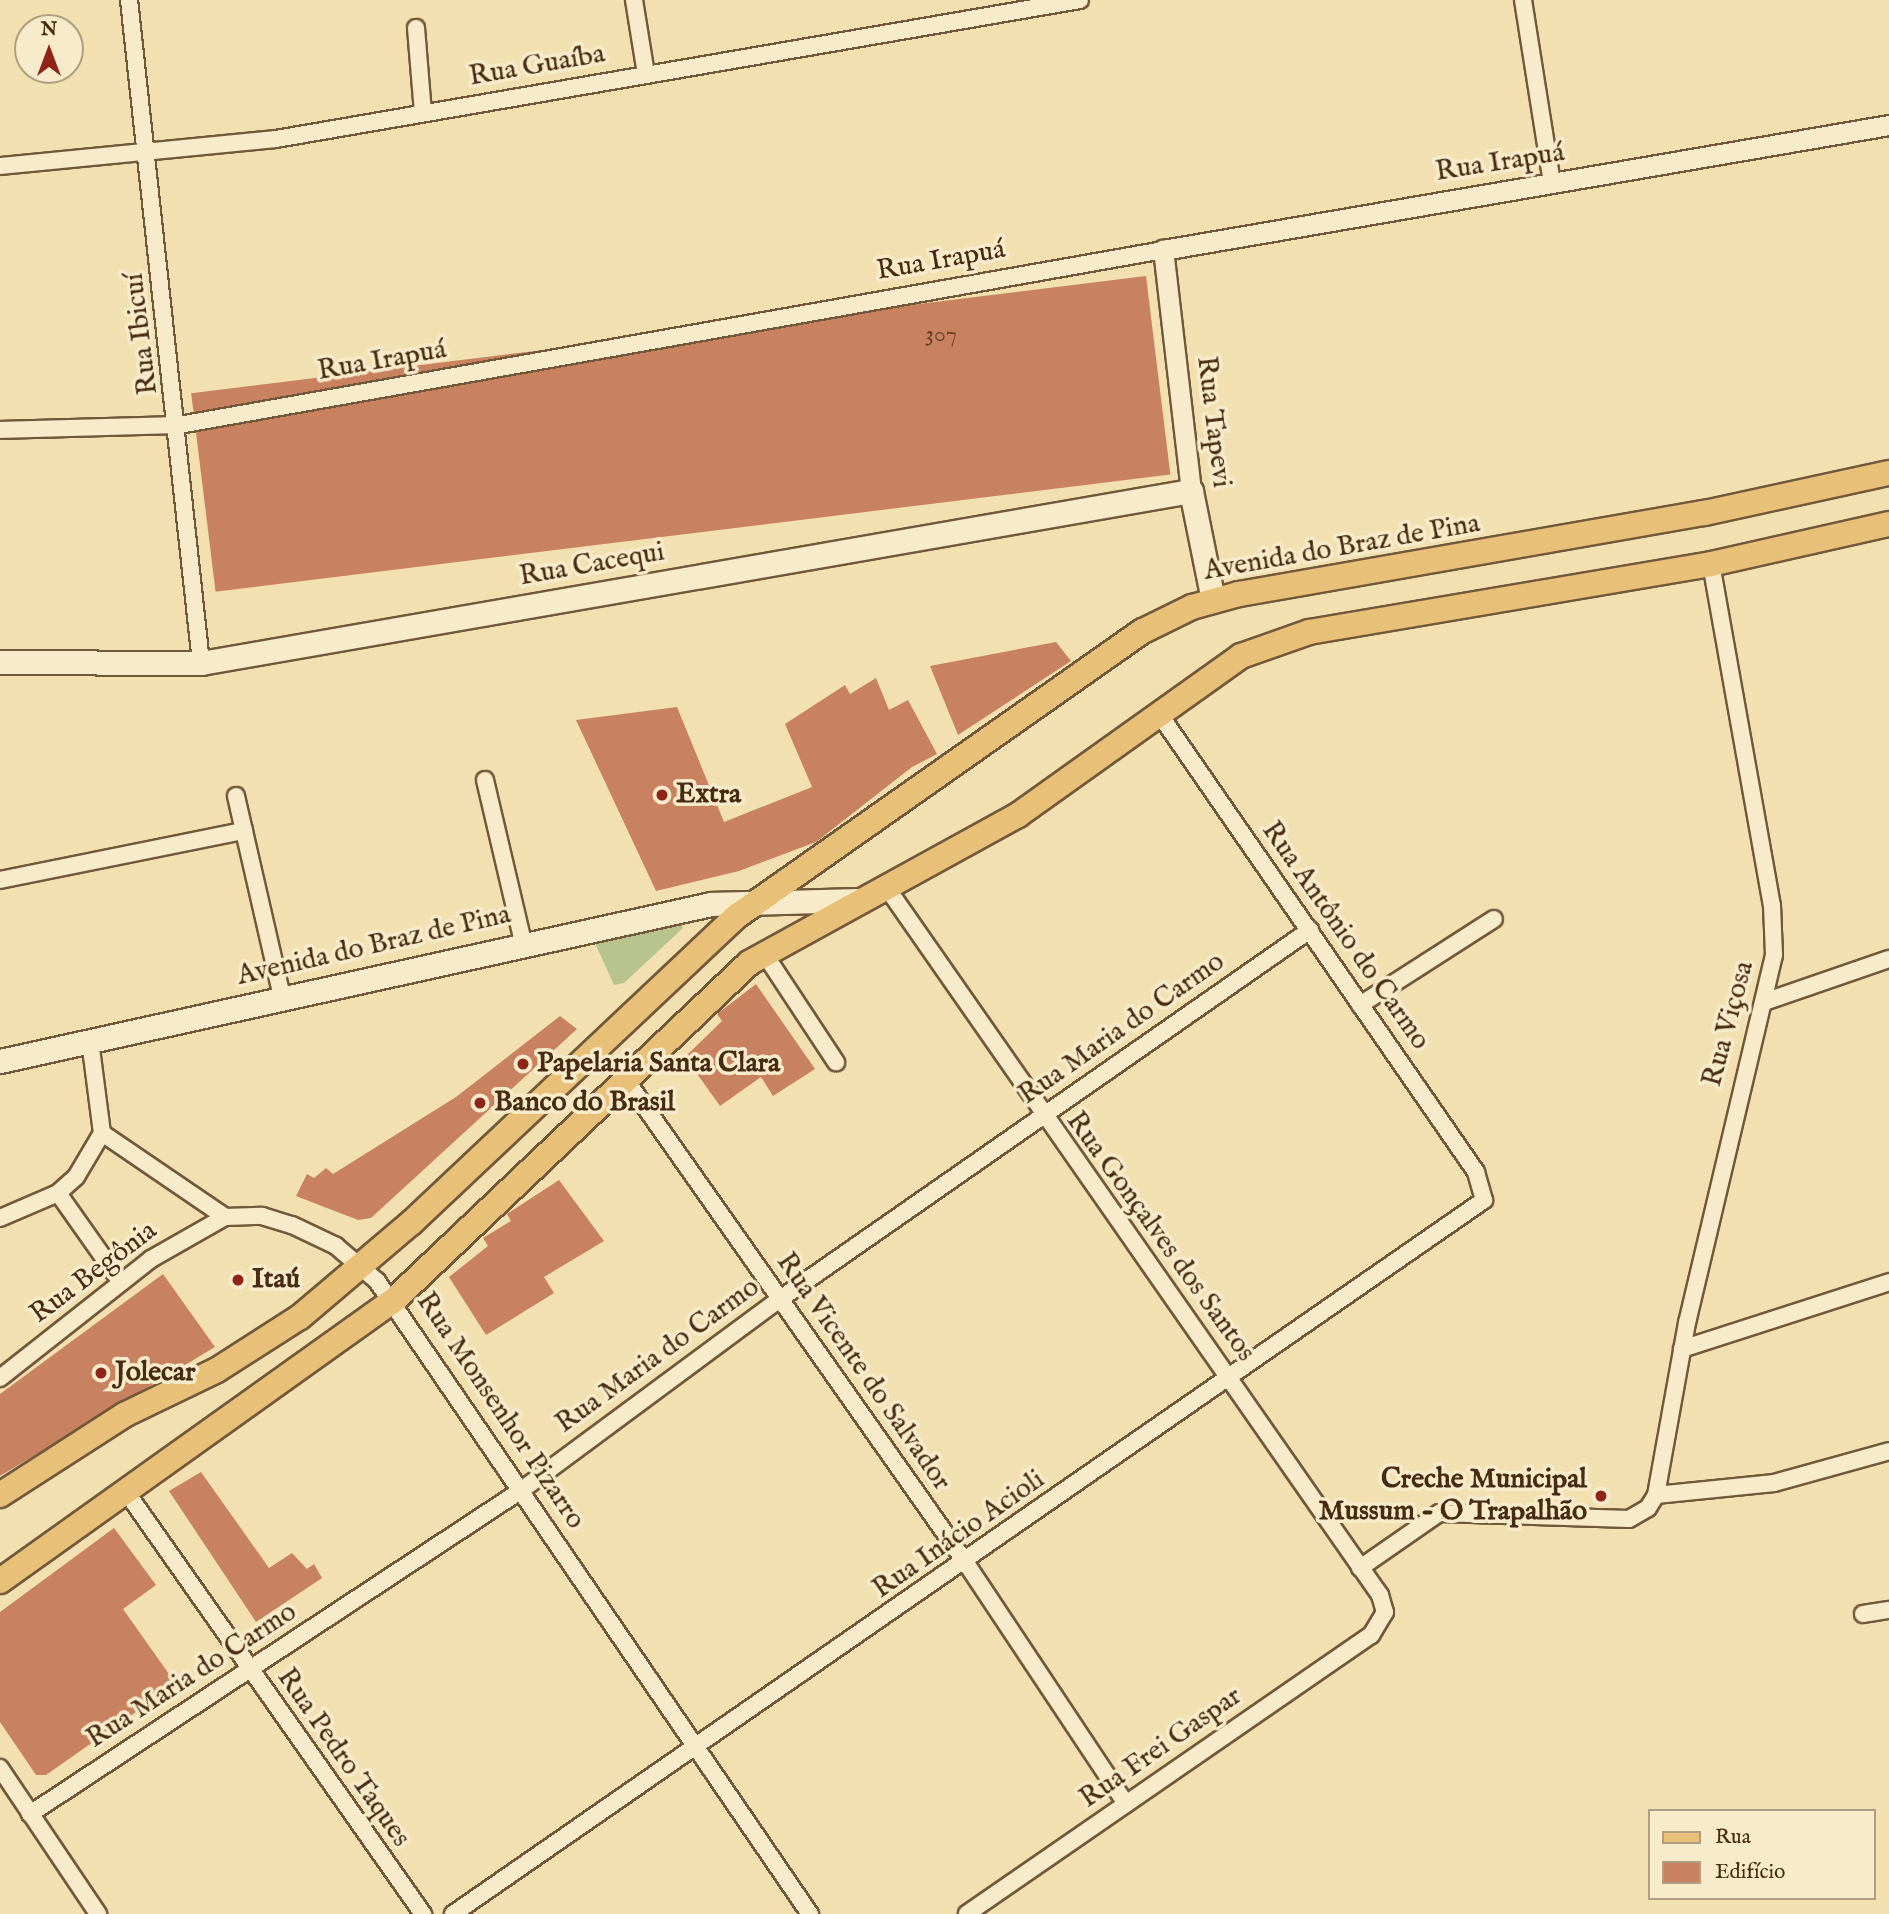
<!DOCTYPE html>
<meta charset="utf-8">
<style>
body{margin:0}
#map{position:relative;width:1889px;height:1914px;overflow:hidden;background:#f2e0b0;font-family:"IM FELL English",serif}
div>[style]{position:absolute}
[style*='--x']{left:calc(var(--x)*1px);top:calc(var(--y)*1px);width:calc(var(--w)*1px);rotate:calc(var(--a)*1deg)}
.green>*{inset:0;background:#b8c38d}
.building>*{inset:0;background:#c9825f;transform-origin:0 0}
.roads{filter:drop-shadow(2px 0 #72583a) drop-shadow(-2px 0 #72583a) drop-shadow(0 2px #72583a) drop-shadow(0 -2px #72583a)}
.minor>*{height:16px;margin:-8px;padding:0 8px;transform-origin:8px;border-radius:8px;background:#f7ebcc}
.tertiary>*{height:19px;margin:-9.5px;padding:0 9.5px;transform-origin:9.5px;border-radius:9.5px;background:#f7ebcc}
.secondary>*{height:23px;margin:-11.5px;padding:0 11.5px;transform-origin:11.5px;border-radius:11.5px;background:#f7ebcc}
.primary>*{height:24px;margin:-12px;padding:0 12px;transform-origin:12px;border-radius:12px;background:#e9c078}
.dots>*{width:19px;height:19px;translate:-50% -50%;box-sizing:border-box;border:4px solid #f7ebcc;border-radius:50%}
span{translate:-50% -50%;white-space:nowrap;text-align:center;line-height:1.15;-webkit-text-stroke:7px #f7ebcc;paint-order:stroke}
.number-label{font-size:24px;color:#684125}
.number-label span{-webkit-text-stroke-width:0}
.street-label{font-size:28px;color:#472b12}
.poi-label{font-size:28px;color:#472b12;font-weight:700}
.left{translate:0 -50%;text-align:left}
.right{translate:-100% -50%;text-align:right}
.legend{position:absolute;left:1648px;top:1809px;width:228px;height:91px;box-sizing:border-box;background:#f7ebcc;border:2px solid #b19e82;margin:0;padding:9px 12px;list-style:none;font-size:21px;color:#472b12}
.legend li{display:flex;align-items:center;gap:14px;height:35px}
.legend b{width:35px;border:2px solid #b19e82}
.north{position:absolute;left:14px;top:14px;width:70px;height:70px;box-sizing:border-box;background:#f7ebcc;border:2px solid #b19e82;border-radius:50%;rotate:0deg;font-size:19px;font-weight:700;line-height:28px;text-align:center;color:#472b12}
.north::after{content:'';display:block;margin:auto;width:24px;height:32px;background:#8f2418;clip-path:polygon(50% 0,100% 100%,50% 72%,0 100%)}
</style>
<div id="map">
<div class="green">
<div style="clip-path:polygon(679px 917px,683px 928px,624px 983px,614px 985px,594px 941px)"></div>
</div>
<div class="building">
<div style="left:1146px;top:276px;width:200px;height:962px;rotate:83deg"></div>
<div style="clip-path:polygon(1056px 642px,1071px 661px,958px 735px,930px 666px)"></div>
<div style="clip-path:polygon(876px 678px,889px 710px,908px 700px,937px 754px,912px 767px,816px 842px,739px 871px,656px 891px,576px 720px,677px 707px,724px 822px,812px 787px,785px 724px,845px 685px,850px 694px)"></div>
<div style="clip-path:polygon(756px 984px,815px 1069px,773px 1096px,761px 1077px,720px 1106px,685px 1057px,722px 1021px,717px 1014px)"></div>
<div style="clip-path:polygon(560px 1016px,577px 1029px,371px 1218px,358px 1220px,296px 1196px,307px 1174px,314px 1178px,326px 1168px,333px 1174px,456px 1097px)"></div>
<div style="clip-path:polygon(559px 1180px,604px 1241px,544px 1277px,554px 1293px,486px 1335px,449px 1277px,488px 1246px,483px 1238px,511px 1221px,507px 1214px)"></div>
<div style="clip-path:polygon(163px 1274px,215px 1347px,0 1476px,0 1394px)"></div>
<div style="clip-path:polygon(201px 1472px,269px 1568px,292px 1553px,307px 1569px,314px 1564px,322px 1578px,256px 1622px,169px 1491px)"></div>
<div style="clip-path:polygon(114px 1528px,156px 1585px,123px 1609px,176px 1684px,46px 1775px,36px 1775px,0 1722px,0 1612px)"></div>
</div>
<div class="roads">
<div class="minor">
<div style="--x:129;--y:0;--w:667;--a:83.8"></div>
<div style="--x:634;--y:0;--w:75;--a:80.8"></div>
<div style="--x:1523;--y:0;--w:186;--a:81"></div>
<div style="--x:416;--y:28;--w:85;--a:85.3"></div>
<div style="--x:0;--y:166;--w:277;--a:-5.6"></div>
<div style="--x:276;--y:139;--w:816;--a:-9.81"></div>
<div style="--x:0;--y:430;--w:179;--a:-1.6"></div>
<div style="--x:179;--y:425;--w:999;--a:-10.08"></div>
<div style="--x:485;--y:780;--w:166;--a:76.8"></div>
<div style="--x:236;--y:796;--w:206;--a:77.1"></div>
<div style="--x:0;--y:880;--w:249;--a:-11.4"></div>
<div style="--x:885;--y:885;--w:866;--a:55.12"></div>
<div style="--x:1380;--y:1595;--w:18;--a:74"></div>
<div style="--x:1385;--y:1612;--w:27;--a:121"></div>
<div style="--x:1371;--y:1635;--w:491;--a:145.4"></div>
<div style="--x:764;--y:953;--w:131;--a:56.6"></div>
<div style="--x:1764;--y:1002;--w:132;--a:-19"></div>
<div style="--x:1360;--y:1005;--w:159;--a:-32.7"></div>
<div style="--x:624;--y:1077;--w:594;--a:54.87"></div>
<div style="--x:966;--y:1563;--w:289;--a:56.4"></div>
<div style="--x:102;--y:1133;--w:149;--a:34.3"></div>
<div style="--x:225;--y:1217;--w:37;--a:-2"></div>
<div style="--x:262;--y:1216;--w:31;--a:17"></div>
<div style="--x:292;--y:1225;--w:49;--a:25.5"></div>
<div style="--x:336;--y:1246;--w:54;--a:40.5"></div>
<div style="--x:377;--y:1281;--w:767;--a:55.63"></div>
<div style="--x:58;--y:1193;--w:108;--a:54.8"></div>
<div style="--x:0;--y:1218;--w:63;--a:-23.3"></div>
<div style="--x:58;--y:1193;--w:24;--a:-42"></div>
<div style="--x:76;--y:1177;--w:51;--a:-59.4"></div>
<div style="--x:102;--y:1133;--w:93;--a:-97.4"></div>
<div style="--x:1682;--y:1349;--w:218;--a:-17.9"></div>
<div style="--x:0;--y:1378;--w:192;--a:-38.2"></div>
<div style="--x:151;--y:1259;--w:85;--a:-29.6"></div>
<div style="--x:127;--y:1493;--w:515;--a:54.89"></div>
<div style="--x:1656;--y:1495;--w:119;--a:-5.8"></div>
<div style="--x:1774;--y:1483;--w:119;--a:-15.5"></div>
<div style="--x:1360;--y:1568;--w:96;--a:-34.8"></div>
<div style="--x:1439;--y:1513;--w:190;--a:1.8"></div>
<div style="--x:1629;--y:1519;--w:22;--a:-30"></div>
<div style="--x:1648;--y:1508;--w:15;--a:-58"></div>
<div style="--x:1656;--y:1495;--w:175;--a:-79.8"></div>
<div style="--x:1687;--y:1323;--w:378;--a:-76.7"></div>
<div style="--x:1774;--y:955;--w:49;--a:-92.3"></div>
<div style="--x:1772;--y:906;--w:347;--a:-100.1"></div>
<div style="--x:1863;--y:1614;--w:26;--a:-9"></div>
<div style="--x:0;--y:1768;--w:176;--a:56.1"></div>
<div style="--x:30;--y:1814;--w:590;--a:-33.39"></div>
<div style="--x:523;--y:1489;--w:320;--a:-36.5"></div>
<div style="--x:780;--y:1299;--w:646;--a:-34.85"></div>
<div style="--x:453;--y:1914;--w:1254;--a:-34.7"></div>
<div style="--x:1484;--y:1200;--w:29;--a:-106"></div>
<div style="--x:1476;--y:1172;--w:559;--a:-124.66"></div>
</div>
<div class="tertiary">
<div style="--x:1191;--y:491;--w:243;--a:-96.6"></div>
<div style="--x:1163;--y:250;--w:737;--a:-9.77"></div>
</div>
<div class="secondary">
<div style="--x:0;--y:662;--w:201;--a:0.3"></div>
<div style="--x:201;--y:663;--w:1005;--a:-9.86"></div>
<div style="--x:1191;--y:491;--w:111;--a:78.6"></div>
<div style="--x:0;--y:1061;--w:728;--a:-12.45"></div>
<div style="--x:711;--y:904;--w:145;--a:-1.6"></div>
</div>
<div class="primary">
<div style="--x:0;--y:1495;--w:148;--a:-32.8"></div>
<div style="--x:124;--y:1415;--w:103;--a:-25.8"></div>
<div style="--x:217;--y:1370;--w:98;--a:-32.6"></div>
<div style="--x:300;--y:1317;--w:145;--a:-40.3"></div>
<div style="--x:411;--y:1223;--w:448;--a:-43.3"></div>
<div style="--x:737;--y:916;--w:496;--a:-35.1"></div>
<div style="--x:1143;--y:631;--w:55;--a:-26.1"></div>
<div style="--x:1192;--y:607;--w:49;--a:-15.5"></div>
<div style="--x:1239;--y:594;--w:473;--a:-9.9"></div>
<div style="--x:1705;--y:513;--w:188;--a:-12.3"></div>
<div style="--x:0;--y:1581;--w:483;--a:-35.5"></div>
<div style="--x:393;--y:1301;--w:491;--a:-43.5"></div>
<div style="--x:749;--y:963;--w:307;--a:-28.8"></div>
<div style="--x:1018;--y:815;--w:274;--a:-35.5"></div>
<div style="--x:1241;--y:656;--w:72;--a:-19.4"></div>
<div style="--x:1309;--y:632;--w:408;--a:-9.6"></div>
<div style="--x:1711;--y:564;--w:182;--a:-12.7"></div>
</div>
</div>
<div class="dots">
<div style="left:662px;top:795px;background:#8f2418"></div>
<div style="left:523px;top:1064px;background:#8f2418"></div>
<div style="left:480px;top:1103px;background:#8f2418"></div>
<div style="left:238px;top:1280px;background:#8f2418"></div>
<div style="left:101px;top:1373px;background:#8f2418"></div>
<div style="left:1601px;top:1496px;background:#8f2418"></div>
</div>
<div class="number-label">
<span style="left:941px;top:335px">307</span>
</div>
<div class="street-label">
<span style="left:537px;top:66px;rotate:-10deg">Rua Guaíba</span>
<span style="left:1500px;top:163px;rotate:-9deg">Rua Irapuá</span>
<span style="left:941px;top:261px;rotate:-10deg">Rua Irapuá</span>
<span style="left:142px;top:334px;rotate:-97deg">Rua Ibicuí</span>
<span style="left:382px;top:361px;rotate:-10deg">Rua Irapuá</span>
<span style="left:1213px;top:422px;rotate:83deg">Rua Tapevi</span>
<span style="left:1342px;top:548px;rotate:-10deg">Avenida do Braz de Pina</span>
<span style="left:592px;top:565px;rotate:-10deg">Rua Cacequi</span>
<span style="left:1345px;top:936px;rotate:55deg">Rua Antônio do Carmo</span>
<span style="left:374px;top:946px;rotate:-13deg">Avenida do Braz de Pina</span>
<span style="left:1729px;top:1024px;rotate:-75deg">Rua Viçosa</span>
<span style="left:1122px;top:1029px;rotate:-35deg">Rua Maria do Carmo</span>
<span style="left:1160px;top:1237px;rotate:54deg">Rua Gonçalves dos Santos</span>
<span style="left:94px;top:1273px;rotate:-37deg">Rua Begônia</span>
<span style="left:658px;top:1356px;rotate:-36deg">Rua Maria do Carmo</span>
<span style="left:863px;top:1372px;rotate:55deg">Rua Vicente do Salvador</span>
<span style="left:500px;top:1411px;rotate:56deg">Rua Monsenhor Pizarro</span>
<span style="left:959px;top:1535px;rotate:-35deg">Rua Inácio Acioli</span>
<span style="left:192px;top:1676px;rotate:-33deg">Rua Maria do Carmo</span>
<span style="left:1161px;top:1748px;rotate:-35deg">Rua Frei Gaspar</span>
<span style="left:343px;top:1758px;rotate:55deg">Rua Pedro Taques</span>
</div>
<div class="poi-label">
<span class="left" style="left:676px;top:795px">Extra</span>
<span class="left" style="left:537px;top:1064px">Papelaria Santa Clara</span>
<span class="left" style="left:494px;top:1103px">Banco do Brasil</span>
<span class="left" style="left:252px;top:1280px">Itaú</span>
<span class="left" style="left:115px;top:1373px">Jolecar</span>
<span class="right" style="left:1587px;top:1496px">Creche Municipal<br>Mussum - O Trapalhão</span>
</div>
<ul class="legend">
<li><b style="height:9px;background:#e9c078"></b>Rua</li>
<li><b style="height:19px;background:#c9825f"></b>Edifício</li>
</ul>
<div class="north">N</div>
</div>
